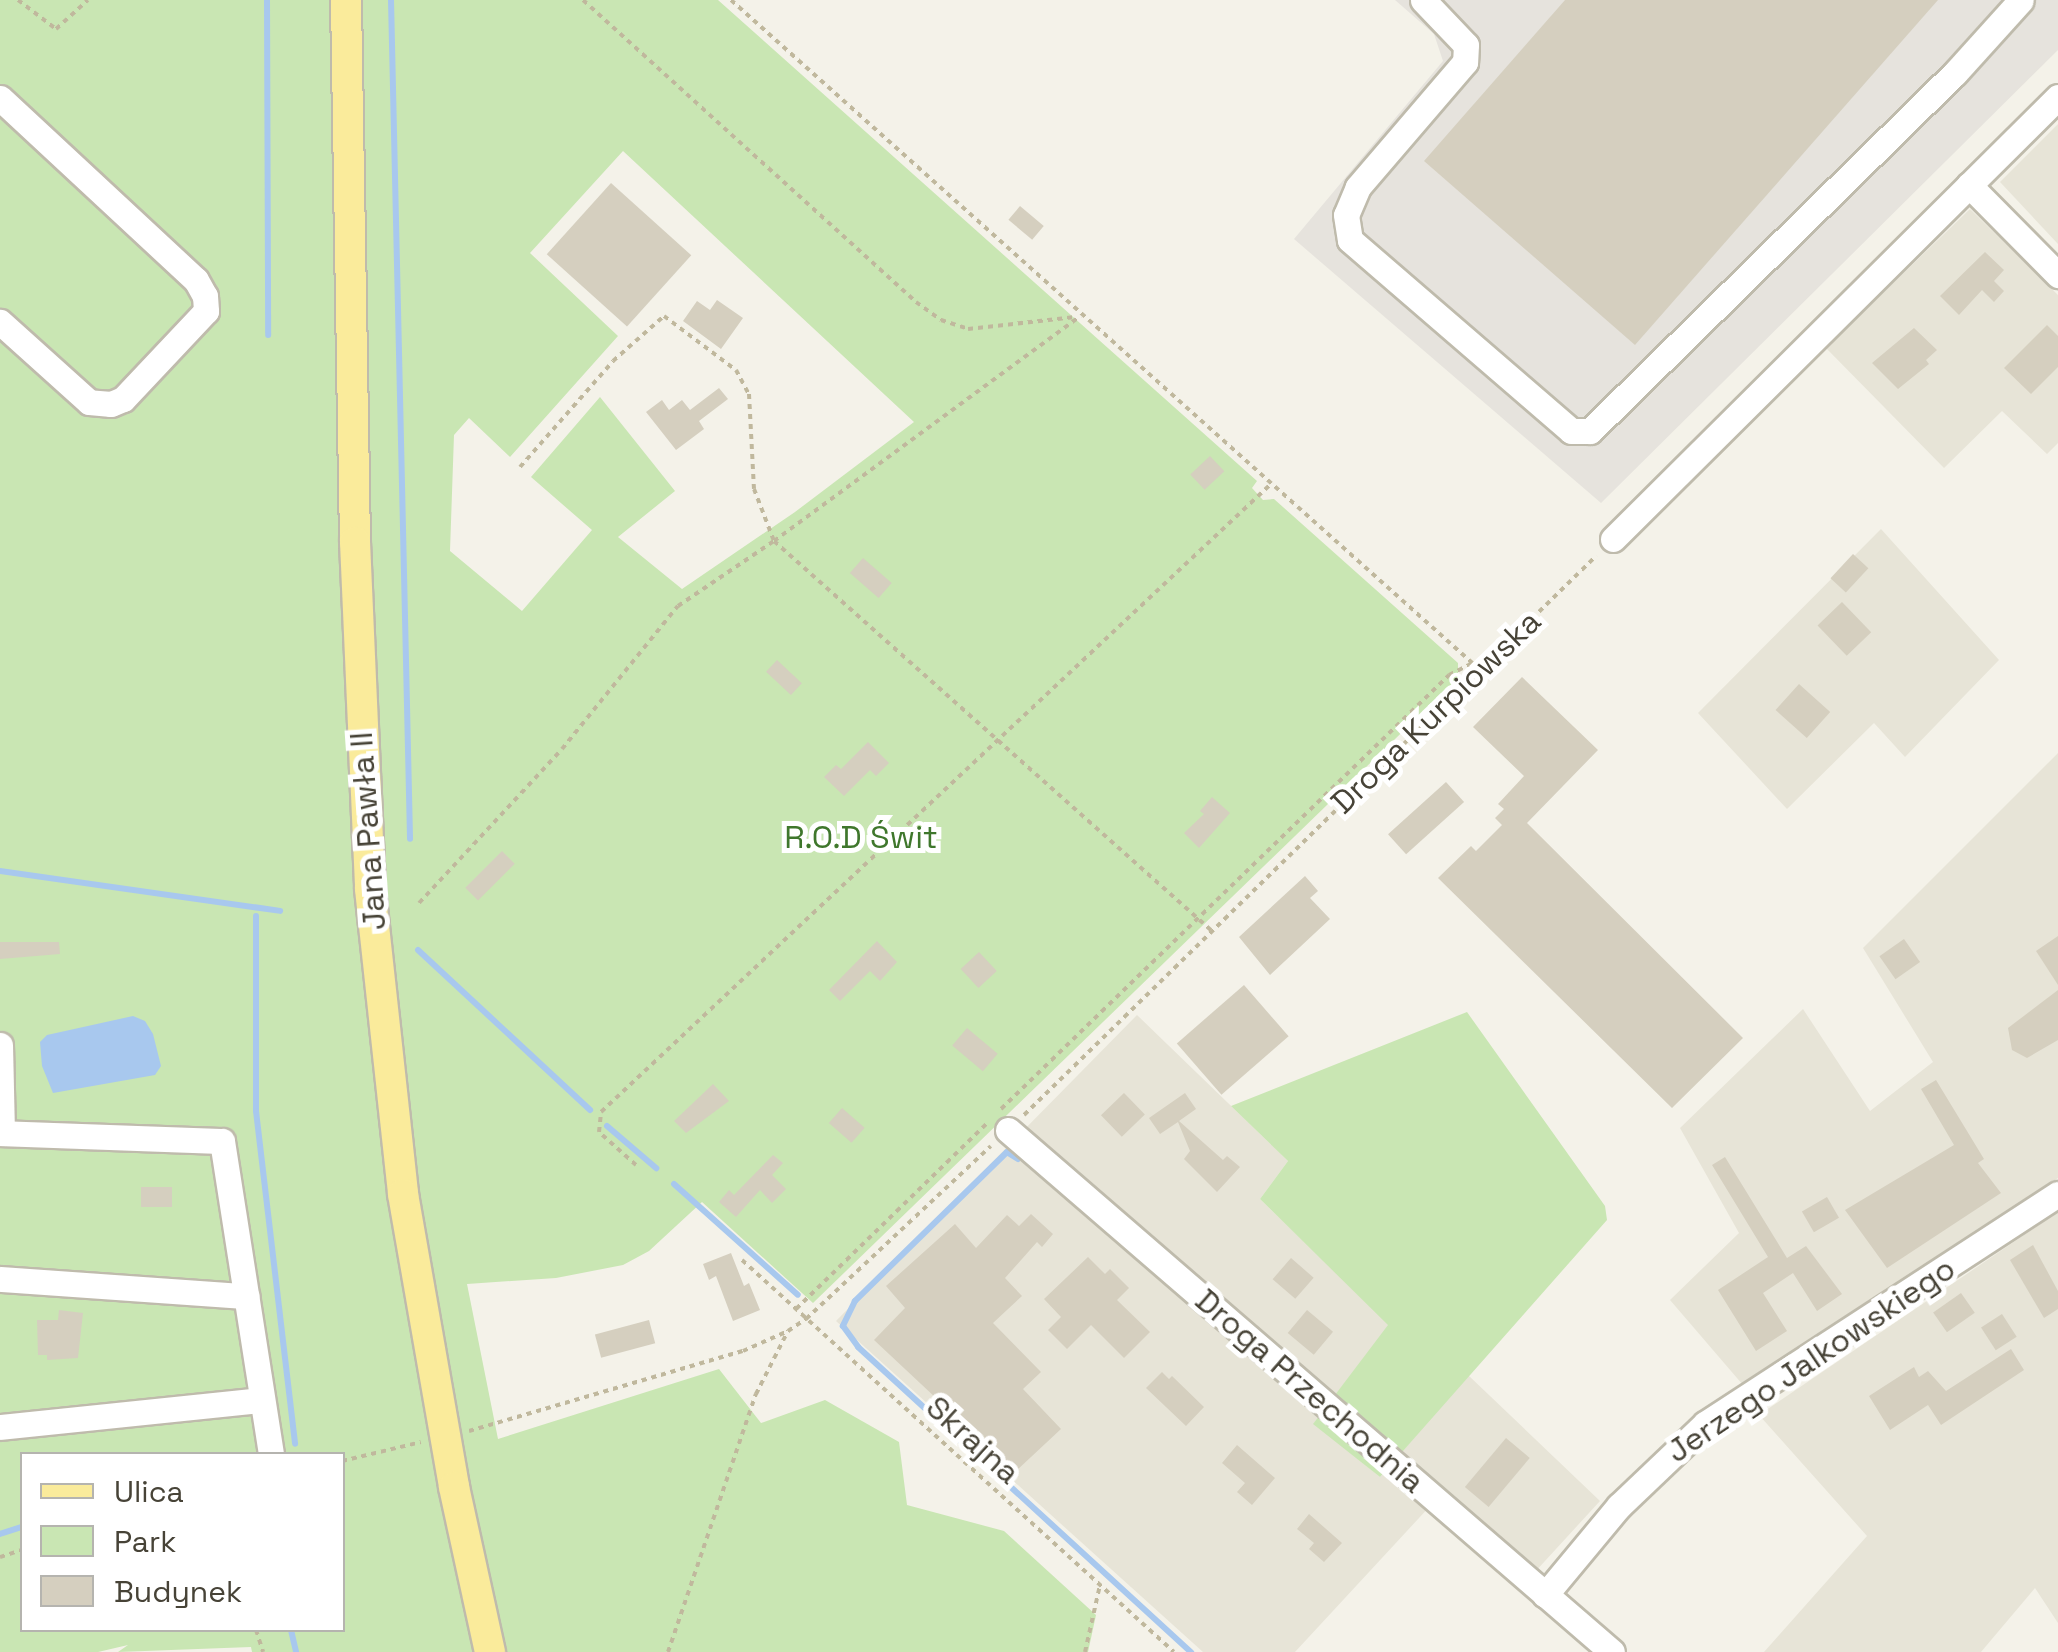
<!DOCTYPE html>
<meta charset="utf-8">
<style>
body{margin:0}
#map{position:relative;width:2058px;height:1652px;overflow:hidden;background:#f4f2e9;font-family:"Space Grotesk",sans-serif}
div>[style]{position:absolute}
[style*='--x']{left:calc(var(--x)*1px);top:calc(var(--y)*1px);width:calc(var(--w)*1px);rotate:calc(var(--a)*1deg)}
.residential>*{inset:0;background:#e7e4d7}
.industrial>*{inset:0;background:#e6e3dd}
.green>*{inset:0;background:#c9e6b3}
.water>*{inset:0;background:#a8c8ee}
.stream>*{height:6px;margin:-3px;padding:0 3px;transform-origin:3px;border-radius:3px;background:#a8c8ee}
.building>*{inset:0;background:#d5cfbf;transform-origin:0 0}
.path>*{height:4px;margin-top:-2px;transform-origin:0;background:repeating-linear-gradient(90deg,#c0b89d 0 5px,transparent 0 10px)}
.roads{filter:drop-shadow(2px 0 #bfbbac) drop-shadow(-2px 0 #bfbbac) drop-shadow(0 2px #bfbbac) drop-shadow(0 -2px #bfbbac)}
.minor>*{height:25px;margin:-12.5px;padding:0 12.5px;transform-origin:12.5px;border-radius:12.5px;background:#fff}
.major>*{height:30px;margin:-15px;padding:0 15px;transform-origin:15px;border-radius:15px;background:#faeb9b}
span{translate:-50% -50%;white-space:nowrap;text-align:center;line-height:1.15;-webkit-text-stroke:10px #fff;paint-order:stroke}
.street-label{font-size:32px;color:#474337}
.park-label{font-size:32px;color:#3f772c}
.legend{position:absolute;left:20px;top:1452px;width:325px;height:180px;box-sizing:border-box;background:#fff;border:2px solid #b5b4af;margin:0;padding:12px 18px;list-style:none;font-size:30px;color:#474337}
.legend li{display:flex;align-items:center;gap:20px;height:50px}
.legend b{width:50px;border:2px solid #b5b4af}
</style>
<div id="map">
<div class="residential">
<div style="clip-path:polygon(2058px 124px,2058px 244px,2000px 182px)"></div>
<div style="clip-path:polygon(1970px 209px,2058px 295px,2058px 443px,2047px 454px,2002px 411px,1944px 468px,1826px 348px)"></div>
<div style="clip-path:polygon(1881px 529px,1999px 660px,1905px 757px,1874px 723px,1787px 809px,1698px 713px)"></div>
<div style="clip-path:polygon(2058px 753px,2058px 1178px,1743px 1385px,1670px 1300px,1739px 1233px,1680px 1128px,1803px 1009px,1870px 1111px,1933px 1062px,1863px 948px)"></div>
<div style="clip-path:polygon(1137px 1015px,1288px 1161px,1260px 1199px,1389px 1325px,1314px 1423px,1380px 1477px,1468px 1375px,1600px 1501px,1534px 1573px,1444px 1491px,1295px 1652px,1203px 1652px,836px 1321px)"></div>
<div style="clip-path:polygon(2058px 1212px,2058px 1623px,2035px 1588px,1981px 1652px,1764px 1652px,1867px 1536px,1759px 1415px)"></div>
</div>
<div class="industrial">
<div style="clip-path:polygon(1395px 0,2058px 0,2058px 50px,1601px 503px,1294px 239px,1443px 61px,1434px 34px)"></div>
</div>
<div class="green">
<div style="clip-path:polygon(evenodd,0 0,718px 0,1257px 481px,1252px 488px,1263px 500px,1274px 499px,1458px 663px,1458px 678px,813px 1303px,702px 1202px,649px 1251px,623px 1265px,556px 1278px,467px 1284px,498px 1439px,719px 1369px,761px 1423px,825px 1400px,899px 1442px,907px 1505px,1004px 1531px,1096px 1615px,1088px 1652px,252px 1652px,251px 1647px,118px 1652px,128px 1645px,98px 1652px,0 1652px,0 0,623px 151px,914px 422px,795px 512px,682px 589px,618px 537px,675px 491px,600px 397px,531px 477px,592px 530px,522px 611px,450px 551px,454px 435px,469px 418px,510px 457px,618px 336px,530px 253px,623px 151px,0 0,22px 1454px,342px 1454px,342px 1630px,22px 1630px,22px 1454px)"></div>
<div style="clip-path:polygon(1467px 1012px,1605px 1206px,1607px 1220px,1380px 1477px,1313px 1424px,1388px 1325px,1260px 1199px,1288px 1161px,1231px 1106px)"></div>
</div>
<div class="water">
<div style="clip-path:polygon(133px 1016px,145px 1021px,153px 1034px,161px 1066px,155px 1075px,53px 1093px,42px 1066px,40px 1042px,47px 1035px)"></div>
</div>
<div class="stream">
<div style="--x:267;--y:0;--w:335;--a:89.8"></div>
<div style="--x:391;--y:0;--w:839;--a:88.7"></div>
<div style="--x:0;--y:871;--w:283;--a:8.1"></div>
<div style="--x:256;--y:916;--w:195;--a:90"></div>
<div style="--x:256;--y:1111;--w:335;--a:83.3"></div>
<div style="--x:418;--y:950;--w:235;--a:42.9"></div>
<div style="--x:607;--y:1126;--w:65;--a:40.6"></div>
<div style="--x:1018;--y:1159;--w:13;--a:-148"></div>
<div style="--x:1007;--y:1152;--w:213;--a:135.6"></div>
<div style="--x:855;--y:1301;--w:28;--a:116"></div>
<div style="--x:843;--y:1326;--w:26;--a:54"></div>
<div style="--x:858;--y:1347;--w:452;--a:42.5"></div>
<div style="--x:674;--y:1184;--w:166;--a:41.8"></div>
<div style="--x:0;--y:1534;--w:23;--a:-18"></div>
<div style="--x:291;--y:1630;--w:23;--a:77"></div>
</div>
<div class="building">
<div style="clip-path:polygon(1565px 0,1938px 0,1635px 345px,1424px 161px)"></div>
<div style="left:611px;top:183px;width:108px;height:96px;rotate:42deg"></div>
<div style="left:1020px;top:206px;width:31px;height:18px;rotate:40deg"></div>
<div style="clip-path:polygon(1985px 252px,2004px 270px,1994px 281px,2004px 291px,1994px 302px,1982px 290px,1959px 315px,1940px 296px)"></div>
<div style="clip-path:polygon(717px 300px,743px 318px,721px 349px,683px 321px,697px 301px,710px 310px)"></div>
<div style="clip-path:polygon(2047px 325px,2058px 336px,2058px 367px,2031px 394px,2004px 368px)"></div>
<div style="clip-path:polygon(1914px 328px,1937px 350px,1926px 360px,1929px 364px,1898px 389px,1872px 363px)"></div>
<div style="clip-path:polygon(719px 388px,728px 399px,699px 421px,704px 429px,676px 450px,646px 412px,662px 400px,669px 410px,682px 400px,690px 410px)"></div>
<div style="left:1210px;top:456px;width:21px;height:27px;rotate:47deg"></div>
<div style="left:1853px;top:554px;width:21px;height:33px;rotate:43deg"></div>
<div style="left:863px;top:558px;width:38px;height:20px;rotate:41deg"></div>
<div style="left:1842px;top:602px;width:42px;height:34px;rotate:46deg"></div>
<div style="left:777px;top:660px;width:34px;height:16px;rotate:43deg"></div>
<div style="clip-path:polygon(1522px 677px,1598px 750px,1527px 823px,1743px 1038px,1672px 1108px,1438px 878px,1471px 846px,1476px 851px,1502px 825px,1495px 818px,1504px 809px,1498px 804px,1524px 776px,1473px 727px)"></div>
<div style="left:1799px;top:684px;width:42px;height:35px;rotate:42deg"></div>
<div style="clip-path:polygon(868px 742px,889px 763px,876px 776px,870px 770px,844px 796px,824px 777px,836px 765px,841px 769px)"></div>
<div style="left:1446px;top:782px;width:27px;height:78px;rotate:48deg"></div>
<div style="clip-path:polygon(1212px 797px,1230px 813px,1199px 848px,1184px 833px,1204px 814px,1200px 811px)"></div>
<div style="left:502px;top:851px;width:18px;height:52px;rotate:45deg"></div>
<div style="clip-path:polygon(1305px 876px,1318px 891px,1310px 898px,1330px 919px,1270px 975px,1239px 937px)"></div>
<div style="clip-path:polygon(2058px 936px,2058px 985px,2036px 951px)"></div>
<div style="left:1904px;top:939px;width:28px;height:30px;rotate:55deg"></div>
<div style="clip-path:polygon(877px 941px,897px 962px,880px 981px,870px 971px,840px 1001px,829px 990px)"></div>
<div style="clip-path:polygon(0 942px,59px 942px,60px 954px,0 959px)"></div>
<div style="left:979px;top:952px;width:26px;height:25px;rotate:47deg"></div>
<div style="left:1244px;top:985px;width:68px;height:89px;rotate:49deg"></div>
<div style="clip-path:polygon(2058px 990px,2058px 1040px,2027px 1058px,2012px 1050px,2008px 1028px)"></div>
<div style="left:967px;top:1028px;width:40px;height:23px;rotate:40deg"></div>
<div style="clip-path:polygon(1936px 1080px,1984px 1159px,1978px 1163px,2001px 1193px,1887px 1268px,1845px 1210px,1954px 1145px,1921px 1089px)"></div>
<div style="clip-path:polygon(713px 1084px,729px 1101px,686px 1133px,674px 1121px)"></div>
<div style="left:1124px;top:1093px;width:30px;height:32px;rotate:46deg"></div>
<div style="clip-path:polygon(1185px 1093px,1196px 1109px,1179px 1121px,1223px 1160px,1227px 1156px,1240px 1167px,1217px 1192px,1184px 1159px,1190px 1151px,1178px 1122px,1160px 1134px,1149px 1118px)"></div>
<div style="left:842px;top:1108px;width:30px;height:20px;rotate:41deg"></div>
<div style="clip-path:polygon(773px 1155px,783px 1163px,772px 1175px,786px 1189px,772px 1203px,760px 1190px,736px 1217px,719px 1202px,729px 1190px,734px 1195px)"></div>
<div style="clip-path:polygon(1725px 1157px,1787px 1258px,1806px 1246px,1842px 1294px,1817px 1311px,1793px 1273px,1763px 1293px,1787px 1331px,1756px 1351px,1718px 1290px,1768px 1257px,1712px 1165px)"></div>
<div style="left:172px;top:1187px;width:20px;height:31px;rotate:90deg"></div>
<div style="left:1827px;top:1197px;width:24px;height:29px;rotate:60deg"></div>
<div style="clip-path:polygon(1031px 1214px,1053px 1234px,1042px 1247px,1037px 1242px,1005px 1278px,1022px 1296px,993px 1323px,1041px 1372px,1023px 1389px,1061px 1429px,1015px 1472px,874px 1340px,905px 1308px,886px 1286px,955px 1224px,976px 1248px,1007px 1215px,1019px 1226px)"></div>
<div style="clip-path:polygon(2033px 1245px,2058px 1291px,2058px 1309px,2044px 1318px,2010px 1260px)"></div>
<div style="clip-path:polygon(731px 1253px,744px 1286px,749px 1283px,760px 1310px,733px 1321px,716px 1276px,709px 1280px,703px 1264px)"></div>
<div style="clip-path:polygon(1088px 1257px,1105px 1274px,1110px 1269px,1129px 1288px,1117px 1300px,1150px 1332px,1124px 1358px,1091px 1325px,1067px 1349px,1048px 1330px,1061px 1317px,1044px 1299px)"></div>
<div style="left:1291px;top:1258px;width:30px;height:28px;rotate:41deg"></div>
<div style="left:1961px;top:1293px;width:24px;height:34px;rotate:55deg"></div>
<div style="clip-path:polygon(59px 1310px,83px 1313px,78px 1358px,47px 1360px,47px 1355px,38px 1355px,37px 1320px,58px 1320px)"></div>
<div style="left:1307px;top:1310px;width:34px;height:30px;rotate:40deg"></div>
<div style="left:2002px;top:1314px;width:27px;height:25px;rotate:57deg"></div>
<div style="left:649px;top:1320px;width:24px;height:56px;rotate:75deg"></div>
<div style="clip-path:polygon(2011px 1349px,2024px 1370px,1941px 1425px,1928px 1405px,1890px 1430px,1869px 1396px,1914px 1367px,1919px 1377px,1928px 1371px,1946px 1391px)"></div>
<div style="clip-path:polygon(1162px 1372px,1169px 1379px,1172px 1376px,1204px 1407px,1186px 1426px,1146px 1388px)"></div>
<div style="left:1506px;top:1438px;width:31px;height:64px;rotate:40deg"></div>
<div style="clip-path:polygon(1237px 1445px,1275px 1478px,1252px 1505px,1237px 1492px,1245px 1483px,1222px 1463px)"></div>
<div style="clip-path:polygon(1309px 1514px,1342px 1543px,1324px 1562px,1309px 1549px,1314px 1543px,1297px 1529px)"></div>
</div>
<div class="path">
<div style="--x:18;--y:0;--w:48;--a:37.3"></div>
<div style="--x:56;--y:29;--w:43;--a:-42.2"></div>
<div style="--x:583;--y:0;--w:450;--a:42.2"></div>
<div style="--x:916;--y:302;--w:31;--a:36"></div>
<div style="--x:941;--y:320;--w:28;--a:18"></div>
<div style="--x:968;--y:329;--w:108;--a:-6.4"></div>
<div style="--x:731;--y:0;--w:1004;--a:41.81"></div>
<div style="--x:520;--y:467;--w:141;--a:-48.7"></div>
<div style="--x:613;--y:361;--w:68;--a:-41.4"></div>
<div style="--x:664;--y:316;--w:90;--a:36.9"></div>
<div style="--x:736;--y:370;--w:27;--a:62"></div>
<div style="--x:749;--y:394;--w:95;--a:87"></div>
<div style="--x:754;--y:489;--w:56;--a:69"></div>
<div style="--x:774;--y:541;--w:380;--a:-36.3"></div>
<div style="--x:419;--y:903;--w:210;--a:-47.1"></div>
<div style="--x:562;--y:749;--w:184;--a:-51"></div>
<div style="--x:678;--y:606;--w:116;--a:-34.1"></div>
<div style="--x:774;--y:541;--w:586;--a:41.68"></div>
<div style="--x:1001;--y:1109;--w:624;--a:-44.09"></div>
<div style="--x:1449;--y:675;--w:27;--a:-27"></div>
<div style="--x:1024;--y:1115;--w:800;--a:-44.34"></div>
<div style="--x:636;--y:1165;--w:50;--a:-138.3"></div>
<div style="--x:599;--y:1132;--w:20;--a:-84"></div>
<div style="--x:601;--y:1112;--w:920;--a:-43.15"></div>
<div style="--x:742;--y:1260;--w:583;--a:42.22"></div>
<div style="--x:796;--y:1309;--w:267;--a:-44.2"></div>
<div style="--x:469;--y:1431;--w:285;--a:-16.3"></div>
<div style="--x:743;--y:1351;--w:49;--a:-24"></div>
<div style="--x:788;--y:1331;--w:22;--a:-34"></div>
<div style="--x:806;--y:1319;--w:253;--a:-43.1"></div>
<div style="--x:342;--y:1461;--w:81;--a:-13.5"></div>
<div style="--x:0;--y:1557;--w:23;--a:-18"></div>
<div style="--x:256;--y:1630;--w:23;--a:72"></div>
<div style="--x:668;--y:1652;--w:273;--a:-71.2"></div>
<div style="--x:756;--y:1394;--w:71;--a:-63.1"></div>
<div style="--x:1085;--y:1652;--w:69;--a:-77.4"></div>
</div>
<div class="roads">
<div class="minor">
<div style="--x:1423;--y:0;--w:62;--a:46.3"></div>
<div style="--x:1466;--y:45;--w:17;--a:93"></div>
<div style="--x:1465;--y:62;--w:165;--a:130.6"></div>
<div style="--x:1358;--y:187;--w:30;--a:113"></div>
<div style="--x:1346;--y:215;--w:25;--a:81"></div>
<div style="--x:1350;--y:240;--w:292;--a:40.8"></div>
<div style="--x:1571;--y:431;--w:19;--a:0"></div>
<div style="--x:1590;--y:431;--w:511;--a:-44.45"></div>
<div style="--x:1955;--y:73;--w:98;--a:-47.9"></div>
<div style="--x:0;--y:98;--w:267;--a:42.9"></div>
<div style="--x:196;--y:280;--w:18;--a:61"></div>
<div style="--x:205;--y:296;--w:15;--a:86"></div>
<div style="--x:206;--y:311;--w:121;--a:133.3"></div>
<div style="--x:123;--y:399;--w:13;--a:157"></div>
<div style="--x:111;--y:404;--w:22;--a:-175"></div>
<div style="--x:89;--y:402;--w:120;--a:-138"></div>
<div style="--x:1969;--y:185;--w:127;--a:45.3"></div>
<div style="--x:1613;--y:539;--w:627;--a:-44.81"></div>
<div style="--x:0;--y:1045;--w:88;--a:88.7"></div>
<div style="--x:1008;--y:1130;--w:798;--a:40.83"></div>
<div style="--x:0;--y:1133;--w:222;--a:2.1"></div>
<div style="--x:222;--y:1141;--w:317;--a:81.1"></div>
<div style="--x:0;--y:1279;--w:247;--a:4"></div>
<div style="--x:0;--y:1427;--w:263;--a:-5.9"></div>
<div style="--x:1545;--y:1595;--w:116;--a:-50.3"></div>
<div style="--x:1619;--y:1506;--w:119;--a:-43.6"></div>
<div style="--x:1705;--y:1424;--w:421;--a:-33.1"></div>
</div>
<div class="major">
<div style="--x:346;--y:0;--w:542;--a:89.05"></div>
<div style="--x:355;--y:542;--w:347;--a:87.5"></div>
<div style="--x:370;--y:889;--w:307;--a:83.8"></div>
<div style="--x:403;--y:1194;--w:297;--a:80.1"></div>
<div style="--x:454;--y:1487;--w:169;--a:77.7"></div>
</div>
</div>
<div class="street-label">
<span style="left:1436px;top:712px;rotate:-44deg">Droga Kurpiowska</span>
<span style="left:368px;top:831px;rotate:-94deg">Jana Pawła II</span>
<span style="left:1811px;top:1360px;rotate:-34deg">Jerzego Jalkowskiego</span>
<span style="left:1310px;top:1391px;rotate:41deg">Droga Przechodnia</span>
<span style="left:973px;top:1440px;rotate:42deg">Skrajna</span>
</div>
<div class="park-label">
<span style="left:861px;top:837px">R.O.D Świt</span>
</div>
<ul class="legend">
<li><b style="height:12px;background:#faeb9b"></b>Ulica</li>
<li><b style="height:28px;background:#c9e6b3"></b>Park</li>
<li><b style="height:28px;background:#d5cfbf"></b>Budynek</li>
</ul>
</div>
